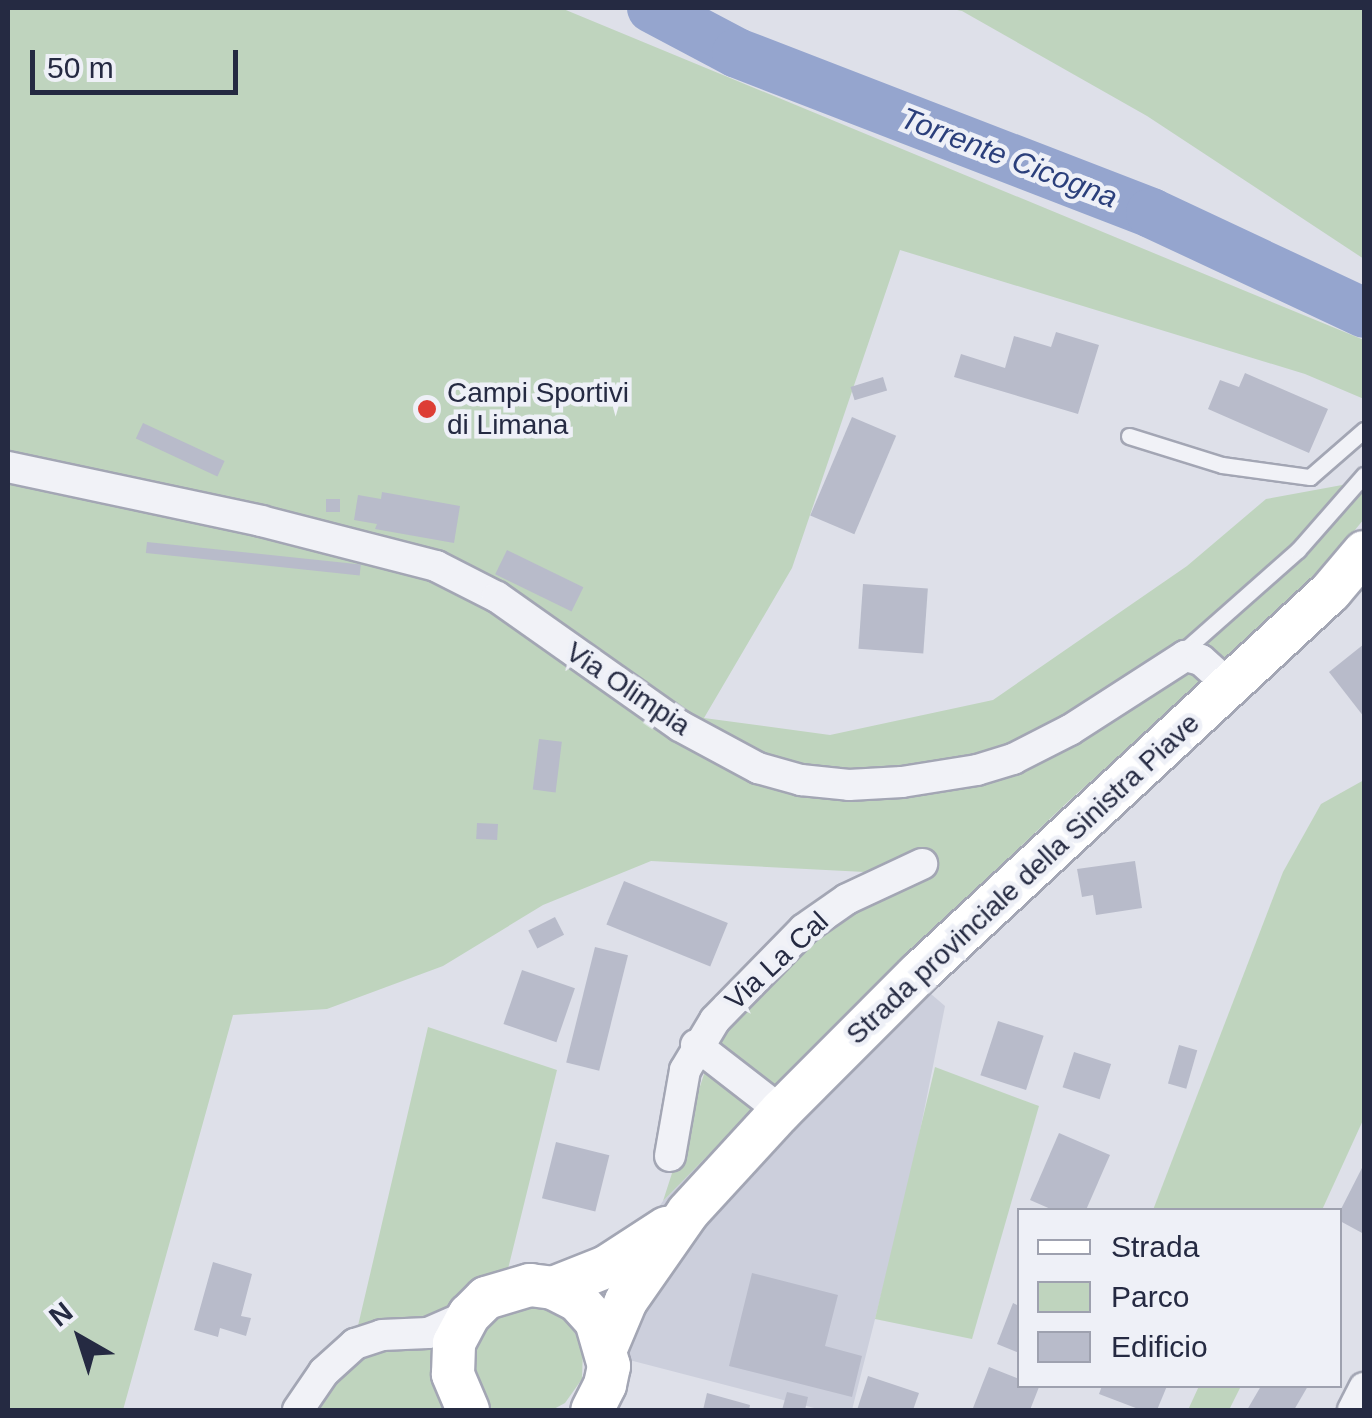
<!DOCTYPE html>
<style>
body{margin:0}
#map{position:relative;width:1372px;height:1418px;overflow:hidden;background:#dee0e9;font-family:Arial,sans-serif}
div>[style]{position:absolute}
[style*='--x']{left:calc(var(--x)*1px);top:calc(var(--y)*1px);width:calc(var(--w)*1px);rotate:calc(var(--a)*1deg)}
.built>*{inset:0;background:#cccfdc}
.green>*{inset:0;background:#bfd4be}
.river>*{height:50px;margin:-25px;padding:0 25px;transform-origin:25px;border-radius:25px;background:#95a5ce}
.building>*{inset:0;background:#b8bbca;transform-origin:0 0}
.roads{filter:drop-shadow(2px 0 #a3a6b4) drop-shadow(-2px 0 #a3a6b4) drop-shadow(0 2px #a3a6b4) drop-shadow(0 -2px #a3a6b4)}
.lane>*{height:15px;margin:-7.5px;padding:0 7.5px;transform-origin:7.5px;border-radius:7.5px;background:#f1f2f7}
.street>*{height:30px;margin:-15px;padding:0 15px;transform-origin:15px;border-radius:15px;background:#f1f2f7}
.secondary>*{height:42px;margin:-21px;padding:0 21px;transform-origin:21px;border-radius:21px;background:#fff}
.dots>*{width:28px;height:28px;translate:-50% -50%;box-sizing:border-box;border:5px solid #eef0f7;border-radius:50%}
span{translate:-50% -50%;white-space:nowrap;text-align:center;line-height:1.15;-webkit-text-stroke:9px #eef0f7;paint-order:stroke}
.poi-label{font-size:28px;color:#252a42}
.left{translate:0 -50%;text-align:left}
.street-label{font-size:28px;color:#252a42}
.water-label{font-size:30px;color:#2b3f7b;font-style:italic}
.frame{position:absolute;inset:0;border:10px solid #252a42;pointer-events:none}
.legend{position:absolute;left:1017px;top:1208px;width:325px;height:180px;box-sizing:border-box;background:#eef0f7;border:2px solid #9ea1af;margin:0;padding:12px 18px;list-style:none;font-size:30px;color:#252a42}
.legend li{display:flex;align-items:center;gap:20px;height:50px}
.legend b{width:50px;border:2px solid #9ea1af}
.north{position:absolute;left:30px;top:1288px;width:100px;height:100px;-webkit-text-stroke:8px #eef0f7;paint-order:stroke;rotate:321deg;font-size:28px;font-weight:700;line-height:40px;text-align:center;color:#252a42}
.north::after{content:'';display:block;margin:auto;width:35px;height:45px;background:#252a42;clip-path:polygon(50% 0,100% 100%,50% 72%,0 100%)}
.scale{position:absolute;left:30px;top:50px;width:208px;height:45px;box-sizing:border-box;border:5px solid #252a42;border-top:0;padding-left:12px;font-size:30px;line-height:35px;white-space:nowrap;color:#252a42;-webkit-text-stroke:8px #eef0f7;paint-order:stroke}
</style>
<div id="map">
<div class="built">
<div style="clip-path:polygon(896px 964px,945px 1006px,910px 1181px,852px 1410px,822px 1410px,560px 1342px,598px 1298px,663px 1201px)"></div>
</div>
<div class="green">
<div style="clip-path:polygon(8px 8px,561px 8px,1364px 340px,1364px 399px,1305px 374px,900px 250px,792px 568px,704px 718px,830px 735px,993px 700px,1187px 566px,1266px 499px,1364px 481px,1364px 519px,1308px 587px,1071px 799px,896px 964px,663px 1201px,714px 1043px,865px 872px,651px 861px,543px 905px,443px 966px,327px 1009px,233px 1015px,123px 1410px,8px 1410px)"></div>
<div style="clip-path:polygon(947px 8px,1364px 8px,1364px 259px,1147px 116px,962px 11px)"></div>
<div style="clip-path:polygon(1364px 780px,1364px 1118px,1322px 1210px,1153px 1210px,1283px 872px,1321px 804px)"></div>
<div style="clip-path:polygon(428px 1027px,557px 1070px,506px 1277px,598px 1298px,572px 1328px,583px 1349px,582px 1379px,565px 1403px,552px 1410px,305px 1410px,357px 1330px)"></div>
<div style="clip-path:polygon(935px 1067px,1039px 1106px,972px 1339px,875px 1319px)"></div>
<div style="clip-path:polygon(1199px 1386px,1241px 1386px,1229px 1410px,1188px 1410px)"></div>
</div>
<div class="river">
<div style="--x:652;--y:8;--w:96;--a:27.9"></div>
<div style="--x:737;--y:53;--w:444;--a:21.1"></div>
<div style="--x:1151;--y:213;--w:235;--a:25.1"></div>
</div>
<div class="building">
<div style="clip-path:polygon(1056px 332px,1099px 345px,1078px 414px,954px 377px,961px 354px,1005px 368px,1014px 336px,1051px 347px)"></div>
<div style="clip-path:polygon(1245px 373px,1328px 409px,1309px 453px,1208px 409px,1220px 380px,1239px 387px)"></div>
<div style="left:883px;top:377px;width:14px;height:34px;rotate:73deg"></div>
<div style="left:852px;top:417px;width:48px;height:107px;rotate:23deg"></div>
<div style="left:143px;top:423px;width:90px;height:17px;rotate:25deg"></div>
<div style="clip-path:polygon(382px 492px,460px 506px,454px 543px,375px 529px,377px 524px,354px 520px,358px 495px,381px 499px)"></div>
<div style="left:326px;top:499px;width:14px;height:13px"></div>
<div style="left:147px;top:542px;width:215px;height:11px;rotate:6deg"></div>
<div style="left:507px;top:550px;width:85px;height:27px;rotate:26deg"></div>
<div style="left:863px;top:584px;width:65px;height:65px;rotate:4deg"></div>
<div style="clip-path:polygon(1364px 644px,1364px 717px,1329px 672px)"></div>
<div style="left:539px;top:739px;width:23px;height:51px;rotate:7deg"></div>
<div style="left:477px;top:823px;width:21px;height:16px;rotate:3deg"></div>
<div style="clip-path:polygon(1135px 861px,1142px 908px,1096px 915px,1093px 895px,1082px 897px,1077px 869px)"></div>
<div style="left:624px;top:881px;width:112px;height:47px;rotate:22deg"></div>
<div style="left:555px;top:917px;width:20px;height:30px;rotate:63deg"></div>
<div style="left:595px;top:947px;width:34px;height:119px;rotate:14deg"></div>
<div style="left:522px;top:970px;width:56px;height:57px;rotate:19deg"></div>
<div style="left:998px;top:1021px;width:48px;height:57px;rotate:18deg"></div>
<div style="left:1179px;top:1045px;width:19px;height:40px;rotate:16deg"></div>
<div style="left:1074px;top:1052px;width:39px;height:37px;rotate:18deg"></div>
<div style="clip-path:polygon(1059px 1133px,1110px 1155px,1086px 1210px,1053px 1210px,1030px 1200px)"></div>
<div style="left:556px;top:1142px;width:55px;height:58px;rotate:14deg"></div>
<div style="clip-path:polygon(1364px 1164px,1364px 1234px,1340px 1221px,1340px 1211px)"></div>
<div style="clip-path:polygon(213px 1262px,252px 1274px,241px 1316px,251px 1318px,246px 1336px,220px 1328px,218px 1337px,194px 1330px)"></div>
<div style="clip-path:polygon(752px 1273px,838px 1295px,825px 1346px,862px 1356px,852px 1397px,729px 1366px)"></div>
<div style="clip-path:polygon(1013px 1303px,1019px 1306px,1019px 1353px,997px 1344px)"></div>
<div style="clip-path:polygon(989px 1367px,1019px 1379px,1019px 1386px,1039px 1387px,1030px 1410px,973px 1408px)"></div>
<div style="clip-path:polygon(868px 1376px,919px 1393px,913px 1410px,857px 1410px)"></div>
<div style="clip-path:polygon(1102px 1386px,1167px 1386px,1157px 1410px,1141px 1410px,1099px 1394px)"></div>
<div style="clip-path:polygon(1261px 1386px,1308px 1386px,1294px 1410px,1247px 1410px)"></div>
<div style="clip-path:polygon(787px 1392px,808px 1397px,805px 1410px,782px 1410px)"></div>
<div style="clip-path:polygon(707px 1393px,750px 1405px,749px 1410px,703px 1410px)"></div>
</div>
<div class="roads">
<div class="lane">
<div style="--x:1129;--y:436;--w:97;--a:17.3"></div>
<div style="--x:1222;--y:465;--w:89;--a:7.8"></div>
<div style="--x:1310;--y:477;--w:72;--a:-41"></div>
<div style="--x:1178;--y:656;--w:160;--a:-41.5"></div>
<div style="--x:1298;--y:550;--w:100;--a:-48.7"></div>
</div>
<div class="street">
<div style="--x:8;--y:467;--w:259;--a:12"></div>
<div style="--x:261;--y:521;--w:181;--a:14.4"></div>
<div style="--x:436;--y:566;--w:68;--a:26.9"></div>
<div style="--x:497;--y:597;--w:224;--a:35.2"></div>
<div style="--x:680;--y:726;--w:89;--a:28.3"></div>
<div style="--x:758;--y:768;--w:45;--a:15.6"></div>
<div style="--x:801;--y:780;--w:48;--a:5.9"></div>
<div style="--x:849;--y:785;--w:53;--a:-3.2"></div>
<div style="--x:902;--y:782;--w:76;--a:-9.1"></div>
<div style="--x:977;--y:770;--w:38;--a:-17"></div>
<div style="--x:1013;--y:759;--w:64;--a:-27"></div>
<div style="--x:1070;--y:730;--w:137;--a:-32.8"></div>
<div style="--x:1185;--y:656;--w:16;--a:14"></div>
<div style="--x:1201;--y:660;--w:39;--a:42"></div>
<div style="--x:696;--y:1045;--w:108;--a:37.8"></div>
<div style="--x:670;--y:1156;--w:87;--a:-80.1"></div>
<div style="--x:685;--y:1070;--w:58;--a:-59"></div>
<div style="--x:715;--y:1020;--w:127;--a:-45.6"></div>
<div style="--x:804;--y:929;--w:52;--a:-34.9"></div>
<div style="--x:847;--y:899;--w:83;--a:-25"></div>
<div style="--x:298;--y:1410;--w:46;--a:-55.6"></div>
<div style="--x:324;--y:1372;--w:42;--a:-42.1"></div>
<div style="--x:355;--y:1344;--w:28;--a:-18"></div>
<div style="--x:382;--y:1335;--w:46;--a:-2.5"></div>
<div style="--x:428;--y:1333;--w:45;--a:-23.7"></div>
<div style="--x:1353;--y:1410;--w:25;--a:-63"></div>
</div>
<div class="secondary">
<div style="--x:553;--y:1288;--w:57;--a:-21.6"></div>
<div style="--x:606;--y:1267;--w:72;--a:-33"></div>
<div style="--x:607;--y:1346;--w:49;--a:-67.1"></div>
<div style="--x:626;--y:1301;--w:108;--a:-55.1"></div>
<div style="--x:688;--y:1212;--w:137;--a:-47.4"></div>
<div style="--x:781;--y:1111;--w:194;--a:-45"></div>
<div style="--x:918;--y:974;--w:563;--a:-42.84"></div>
<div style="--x:1331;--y:591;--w:51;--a:-49.8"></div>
<div style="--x:468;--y:1410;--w:39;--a:-113"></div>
<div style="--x:453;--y:1374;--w:31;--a:-88"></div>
<div style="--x:454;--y:1343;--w:32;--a:-62"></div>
<div style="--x:469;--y:1315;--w:24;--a:-45"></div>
<div style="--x:486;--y:1298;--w:46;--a:-16.5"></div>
<div style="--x:530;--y:1285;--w:23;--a:7"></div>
<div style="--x:553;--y:1288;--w:27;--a:27"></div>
<div style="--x:577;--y:1300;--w:28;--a:48"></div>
<div style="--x:596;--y:1321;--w:47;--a:73.9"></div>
<div style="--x:609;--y:1366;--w:19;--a:102"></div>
<div style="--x:605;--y:1385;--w:28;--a:117"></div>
</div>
</div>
<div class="dots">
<div style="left:427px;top:409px;background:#dd3d35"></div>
</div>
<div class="poi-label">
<span class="left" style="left:447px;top:409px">Campi Sportivi<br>di Limana</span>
</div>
<div class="street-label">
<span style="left:628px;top:689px;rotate:34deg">Via Olimpia</span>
<span style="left:1023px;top:879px;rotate:-43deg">Strada provinciale della Sinistra Piave</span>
<span style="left:777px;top:961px;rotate:-43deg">Via La Cal</span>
</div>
<div class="water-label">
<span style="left:1009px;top:158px;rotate:21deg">Torrente Cicogna</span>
</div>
<div class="frame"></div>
<ul class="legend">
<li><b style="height:12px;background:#fff"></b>Strada</li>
<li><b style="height:28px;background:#bfd4be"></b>Parco</li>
<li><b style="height:28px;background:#b8bbca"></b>Edificio</li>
</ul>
<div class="north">N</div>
<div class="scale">50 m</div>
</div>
